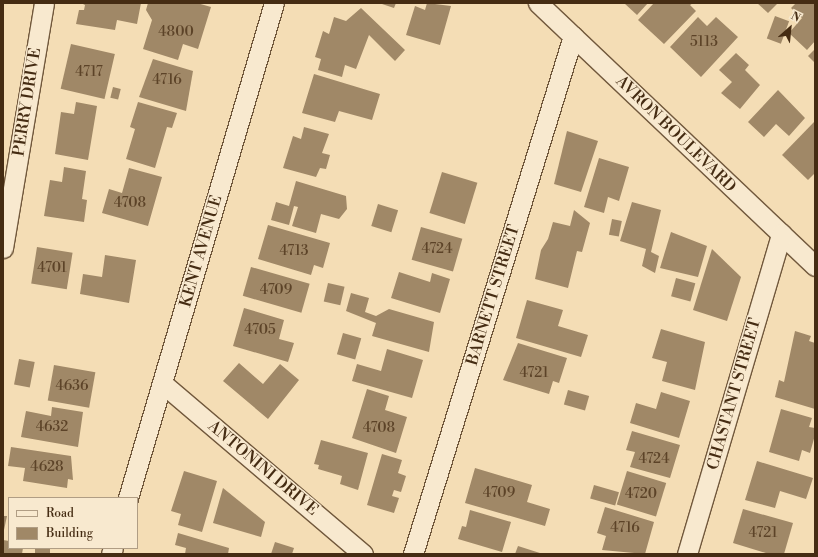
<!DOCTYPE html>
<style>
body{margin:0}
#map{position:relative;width:818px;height:557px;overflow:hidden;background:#f4ddb5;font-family:"Libre Bodoni",serif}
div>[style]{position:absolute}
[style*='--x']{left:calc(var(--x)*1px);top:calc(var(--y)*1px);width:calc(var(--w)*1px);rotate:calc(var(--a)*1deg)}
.building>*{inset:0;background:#a08867;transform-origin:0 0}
.roads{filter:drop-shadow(1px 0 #71583c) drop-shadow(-1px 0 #71583c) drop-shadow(0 1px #71583c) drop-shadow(0 -1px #71583c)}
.street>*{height:19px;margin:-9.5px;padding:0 9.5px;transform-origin:9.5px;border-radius:9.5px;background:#f8e9cf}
span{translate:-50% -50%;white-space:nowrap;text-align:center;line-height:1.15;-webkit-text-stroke:3px #f8e9cf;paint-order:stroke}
.number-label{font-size:14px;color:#5c4328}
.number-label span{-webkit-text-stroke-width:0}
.street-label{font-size:16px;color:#452c13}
.frame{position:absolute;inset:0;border:4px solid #452c13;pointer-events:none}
.legend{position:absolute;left:8px;top:497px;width:130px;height:52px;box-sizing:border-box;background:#f8e9cf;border:1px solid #b09d84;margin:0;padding:5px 7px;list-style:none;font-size:12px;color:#452c13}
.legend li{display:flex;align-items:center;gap:8px;height:20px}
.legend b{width:20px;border:1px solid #b09d84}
.north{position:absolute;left:770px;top:8px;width:40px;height:40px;-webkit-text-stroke:3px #f8e9cf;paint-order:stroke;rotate:27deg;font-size:11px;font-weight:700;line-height:16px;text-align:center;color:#452c13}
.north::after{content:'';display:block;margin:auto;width:14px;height:18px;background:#452c13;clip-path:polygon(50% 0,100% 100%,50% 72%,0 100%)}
</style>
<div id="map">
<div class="building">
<div style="clip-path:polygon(81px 3px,141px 3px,137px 24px,117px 20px,115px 30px,76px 24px,79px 10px,84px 10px,85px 5px)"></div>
<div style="clip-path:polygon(148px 3px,197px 3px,211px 7px,198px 49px,183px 44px,178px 60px,143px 49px,152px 20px,146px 10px)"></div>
<div style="clip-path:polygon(379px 3px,396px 3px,394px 8px)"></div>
<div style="clip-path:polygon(427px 3px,451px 6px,440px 45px,406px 35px,415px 6px,425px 10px)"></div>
<div style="clip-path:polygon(624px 3px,648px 3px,637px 15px)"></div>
<div style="clip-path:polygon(654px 3px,693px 3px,690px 5px,696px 11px,664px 44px,638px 20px)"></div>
<div style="clip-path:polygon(757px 3px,778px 3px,768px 13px)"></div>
<div style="clip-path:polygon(796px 3px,815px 3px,815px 41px,807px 50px,789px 33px,802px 18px,791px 8px)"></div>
<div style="clip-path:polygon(361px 8px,405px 50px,395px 61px,369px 35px,356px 69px,345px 65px,342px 77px,318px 70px,321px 59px,315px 57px,323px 31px,329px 34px,334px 17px,346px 21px)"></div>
<div style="left:775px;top:16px;width:15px;height:24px;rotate:20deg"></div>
<div style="clip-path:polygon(698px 17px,707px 26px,716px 17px,738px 37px,701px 77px,670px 47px)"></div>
<div style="left:71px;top:44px;width:45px;height:46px;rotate:13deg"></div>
<div style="clip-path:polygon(815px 49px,815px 63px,808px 56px)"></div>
<div style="clip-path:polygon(736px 53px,749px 65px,745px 70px,760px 85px,740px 109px,721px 93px,732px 82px,719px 70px)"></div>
<div style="clip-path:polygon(153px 59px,193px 71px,186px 111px,139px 97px)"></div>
<div style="clip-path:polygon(314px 74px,380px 94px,372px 120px,339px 111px,335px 122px,302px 113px)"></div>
<div style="left:113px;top:87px;width:8px;height:11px;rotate:14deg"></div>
<div style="clip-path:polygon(778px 90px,805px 118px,789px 136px,776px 124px,764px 137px,748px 122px)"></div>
<div style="clip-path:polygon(76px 102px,97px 106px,88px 160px,55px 154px,61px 112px,74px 114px)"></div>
<div style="clip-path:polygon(138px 102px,177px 113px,172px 128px,167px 127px,155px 168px,126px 159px,135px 129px,130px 127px)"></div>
<div style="clip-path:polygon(815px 121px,815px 173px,808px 180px,782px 155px)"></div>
<div style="clip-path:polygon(304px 127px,329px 134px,322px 153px,330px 155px,326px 169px,320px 168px,316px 177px,283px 168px,293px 136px,301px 139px)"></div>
<div style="clip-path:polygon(567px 131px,598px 141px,581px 192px,554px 184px)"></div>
<div style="clip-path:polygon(599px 158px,629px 167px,619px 201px,608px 197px,604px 213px,584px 207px)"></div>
<div style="clip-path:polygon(64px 167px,86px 171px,82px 199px,87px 200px,84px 222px,44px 216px,50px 180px,62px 182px)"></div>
<div style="clip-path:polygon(129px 168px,162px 177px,148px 226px,102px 213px,109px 189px,122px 193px)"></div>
<div style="left:442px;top:172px;width:37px;height:43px;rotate:17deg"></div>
<div style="clip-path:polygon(296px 181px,346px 196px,347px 209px,339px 219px,321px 214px,316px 233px,292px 226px,298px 207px,294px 206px,289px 225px,271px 220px,276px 202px,289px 206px)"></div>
<div style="clip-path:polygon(632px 202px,661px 210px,651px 252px,659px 256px,655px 273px,642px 266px,646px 249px,620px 241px)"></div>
<div style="left:378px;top:204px;width:21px;height:23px;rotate:17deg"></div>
<div style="clip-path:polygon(574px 210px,590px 223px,582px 252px,577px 251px,568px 288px,535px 279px,541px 250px,548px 239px,553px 222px,570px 226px)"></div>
<div style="left:612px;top:219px;width:10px;height:16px;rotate:11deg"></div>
<div style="clip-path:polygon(268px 225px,330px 243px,323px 268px,314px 265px,311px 275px,258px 259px)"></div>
<div style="left:421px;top:227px;width:43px;height:34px;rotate:16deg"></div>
<div style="clip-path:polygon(671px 232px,707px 246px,698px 277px,660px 268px)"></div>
<div style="left:37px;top:247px;width:36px;height:37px;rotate:9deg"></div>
<div style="clip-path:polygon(712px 249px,741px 277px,727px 321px,693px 310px)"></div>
<div style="clip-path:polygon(105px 255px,136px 260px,129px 303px,80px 294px,83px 274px,102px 277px)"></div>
<div style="left:251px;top:267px;width:61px;height:30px;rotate:16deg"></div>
<div style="clip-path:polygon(399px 272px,430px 282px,432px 273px,450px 279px,440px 313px,391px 298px)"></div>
<div style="left:676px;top:278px;width:20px;height:19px;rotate:15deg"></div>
<div style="left:328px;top:283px;width:17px;height:19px;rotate:13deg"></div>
<div style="clip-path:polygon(351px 293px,369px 298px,365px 312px,376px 316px,389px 309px,434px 322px,429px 352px,372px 336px,376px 323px,346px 311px)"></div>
<div style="clip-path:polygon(527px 300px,563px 310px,558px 326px,588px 335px,581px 357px,516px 338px)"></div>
<div style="clip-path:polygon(244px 308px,284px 320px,279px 339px,294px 343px,288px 362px,233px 346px)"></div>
<div style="clip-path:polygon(661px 329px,705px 342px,695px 390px,662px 381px,667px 362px,652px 358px)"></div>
<div style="clip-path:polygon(795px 331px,811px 336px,809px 341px,815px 343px,815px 409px,775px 397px,779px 380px,784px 382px)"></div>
<div style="left:343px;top:333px;width:19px;height:22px;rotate:16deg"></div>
<div style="clip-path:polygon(518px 343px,567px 358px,559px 383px,553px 381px,549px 394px,503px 380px)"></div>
<div style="clip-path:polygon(387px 349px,423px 360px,412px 398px,352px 381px,357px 364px,381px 371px)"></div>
<div style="left:19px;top:359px;width:16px;height:26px;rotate:11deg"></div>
<div style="clip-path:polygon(239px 363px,263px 384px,280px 364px,299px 380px,268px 419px,223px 381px)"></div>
<div style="left:54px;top:365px;width:42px;height:36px;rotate:10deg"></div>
<div style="clip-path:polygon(367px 389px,389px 396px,385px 410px,407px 417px,396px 453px,352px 438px)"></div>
<div style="left:568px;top:390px;width:22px;height:15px;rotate:16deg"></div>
<div style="clip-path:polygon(661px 392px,690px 401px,679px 438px,630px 423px,636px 403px,656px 409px)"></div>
<div style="clip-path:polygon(52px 407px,83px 412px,78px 447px,21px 437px,26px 411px,51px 416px)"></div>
<div style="clip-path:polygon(781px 409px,812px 418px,809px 427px,815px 428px,815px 435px,810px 453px,802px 450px,799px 461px,769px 452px)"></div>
<div style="clip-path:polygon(632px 431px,680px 445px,670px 478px,630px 467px,635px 452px,626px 450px)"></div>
<div style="clip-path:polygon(321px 440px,368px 453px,358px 490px,340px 484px,342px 476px,318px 469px,319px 465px,314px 464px)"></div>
<div style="clip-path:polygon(11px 447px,71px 456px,73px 480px,68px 479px,67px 488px,23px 481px,25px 468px,8px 466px)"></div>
<div style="clip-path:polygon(382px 454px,402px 460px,398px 473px,406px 476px,401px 492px,394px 490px,392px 496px,399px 498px,394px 513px,367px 505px)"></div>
<div style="clip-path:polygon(757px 461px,813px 478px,806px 499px,780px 491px,775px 508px,745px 500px)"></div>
<div style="clip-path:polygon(475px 468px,532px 485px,527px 502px,550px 509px,545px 526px,465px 503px)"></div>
<div style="clip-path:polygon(184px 471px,217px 481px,202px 532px,178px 525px,181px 514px,171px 511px)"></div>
<div style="left:627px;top:471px;width:41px;height:35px;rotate:17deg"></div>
<div style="left:594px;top:485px;width:26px;height:14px;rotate:16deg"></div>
<div style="clip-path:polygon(223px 488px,265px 522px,261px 537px,213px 523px)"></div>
<div style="clip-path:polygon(605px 507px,654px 522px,645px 554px,602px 550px,606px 536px,597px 533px)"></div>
<div style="clip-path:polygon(743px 509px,793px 523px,784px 554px,769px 554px,733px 543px)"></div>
<div style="clip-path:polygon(470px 510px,511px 522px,502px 552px,458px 539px,462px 526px,466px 527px)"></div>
<div style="clip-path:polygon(3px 516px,7px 516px,4px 530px,3px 530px)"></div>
<div style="clip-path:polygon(178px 533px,229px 548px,228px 554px,185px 554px,186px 548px,175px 545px)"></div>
<div style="clip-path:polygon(3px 540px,9px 541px,9px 548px,23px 548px,22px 554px,3px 554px)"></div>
<div style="clip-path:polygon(275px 542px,294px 548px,292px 554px,271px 554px)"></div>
<div style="clip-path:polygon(518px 546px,543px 554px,515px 554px)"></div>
<div style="left:35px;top:548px;width:15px;height:6px"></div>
</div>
<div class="roads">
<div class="street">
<div style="--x:538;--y:3;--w:382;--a:43.5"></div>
<div style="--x:3;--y:248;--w:248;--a:-80.5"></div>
<div style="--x:162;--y:383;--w:264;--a:40.4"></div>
<div style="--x:128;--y:498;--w:516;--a:-73.57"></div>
<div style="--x:111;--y:554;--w:6;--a:-72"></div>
<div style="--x:413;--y:554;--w:542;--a:-72.84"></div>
<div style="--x:687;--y:554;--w:334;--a:-73.6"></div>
</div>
</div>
<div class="number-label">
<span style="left:176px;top:32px">4800</span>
<span style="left:704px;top:42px">5113</span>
<span style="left:89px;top:72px">4717</span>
<span style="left:167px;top:80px">4716</span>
<span style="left:130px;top:203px">4708</span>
<span style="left:437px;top:249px">4724</span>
<span style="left:294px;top:251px">4713</span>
<span style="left:52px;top:268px">4701</span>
<span style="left:276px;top:290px">4709</span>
<span style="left:260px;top:330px">4705</span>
<span style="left:534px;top:373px">4721</span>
<span style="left:72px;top:386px">4636</span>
<span style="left:52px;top:427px">4632</span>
<span style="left:379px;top:428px">4708</span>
<span style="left:654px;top:459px">4724</span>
<span style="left:47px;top:467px">4628</span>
<span style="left:499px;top:493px">4709</span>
<span style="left:641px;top:494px">4720</span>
<span style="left:625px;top:528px">4716</span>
<span style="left:763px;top:533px">4721</span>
</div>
<div class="street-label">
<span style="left:27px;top:102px;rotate:-81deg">PERRY DRIVE</span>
<span style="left:676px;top:134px;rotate:44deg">AVRON BOULEVARD</span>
<span style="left:201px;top:251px;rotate:-74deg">KENT AVENUE</span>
<span style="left:493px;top:295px;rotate:-73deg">BARNETT STREET</span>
<span style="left:734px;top:394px;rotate:-74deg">CHASTANT STREET</span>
<span style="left:263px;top:468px;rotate:40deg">ANTONINI DRIVE</span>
</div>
<div class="frame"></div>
<ul class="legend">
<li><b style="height:5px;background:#f8e9cf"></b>Road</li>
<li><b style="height:11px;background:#a08867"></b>Building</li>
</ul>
<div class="north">N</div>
</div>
